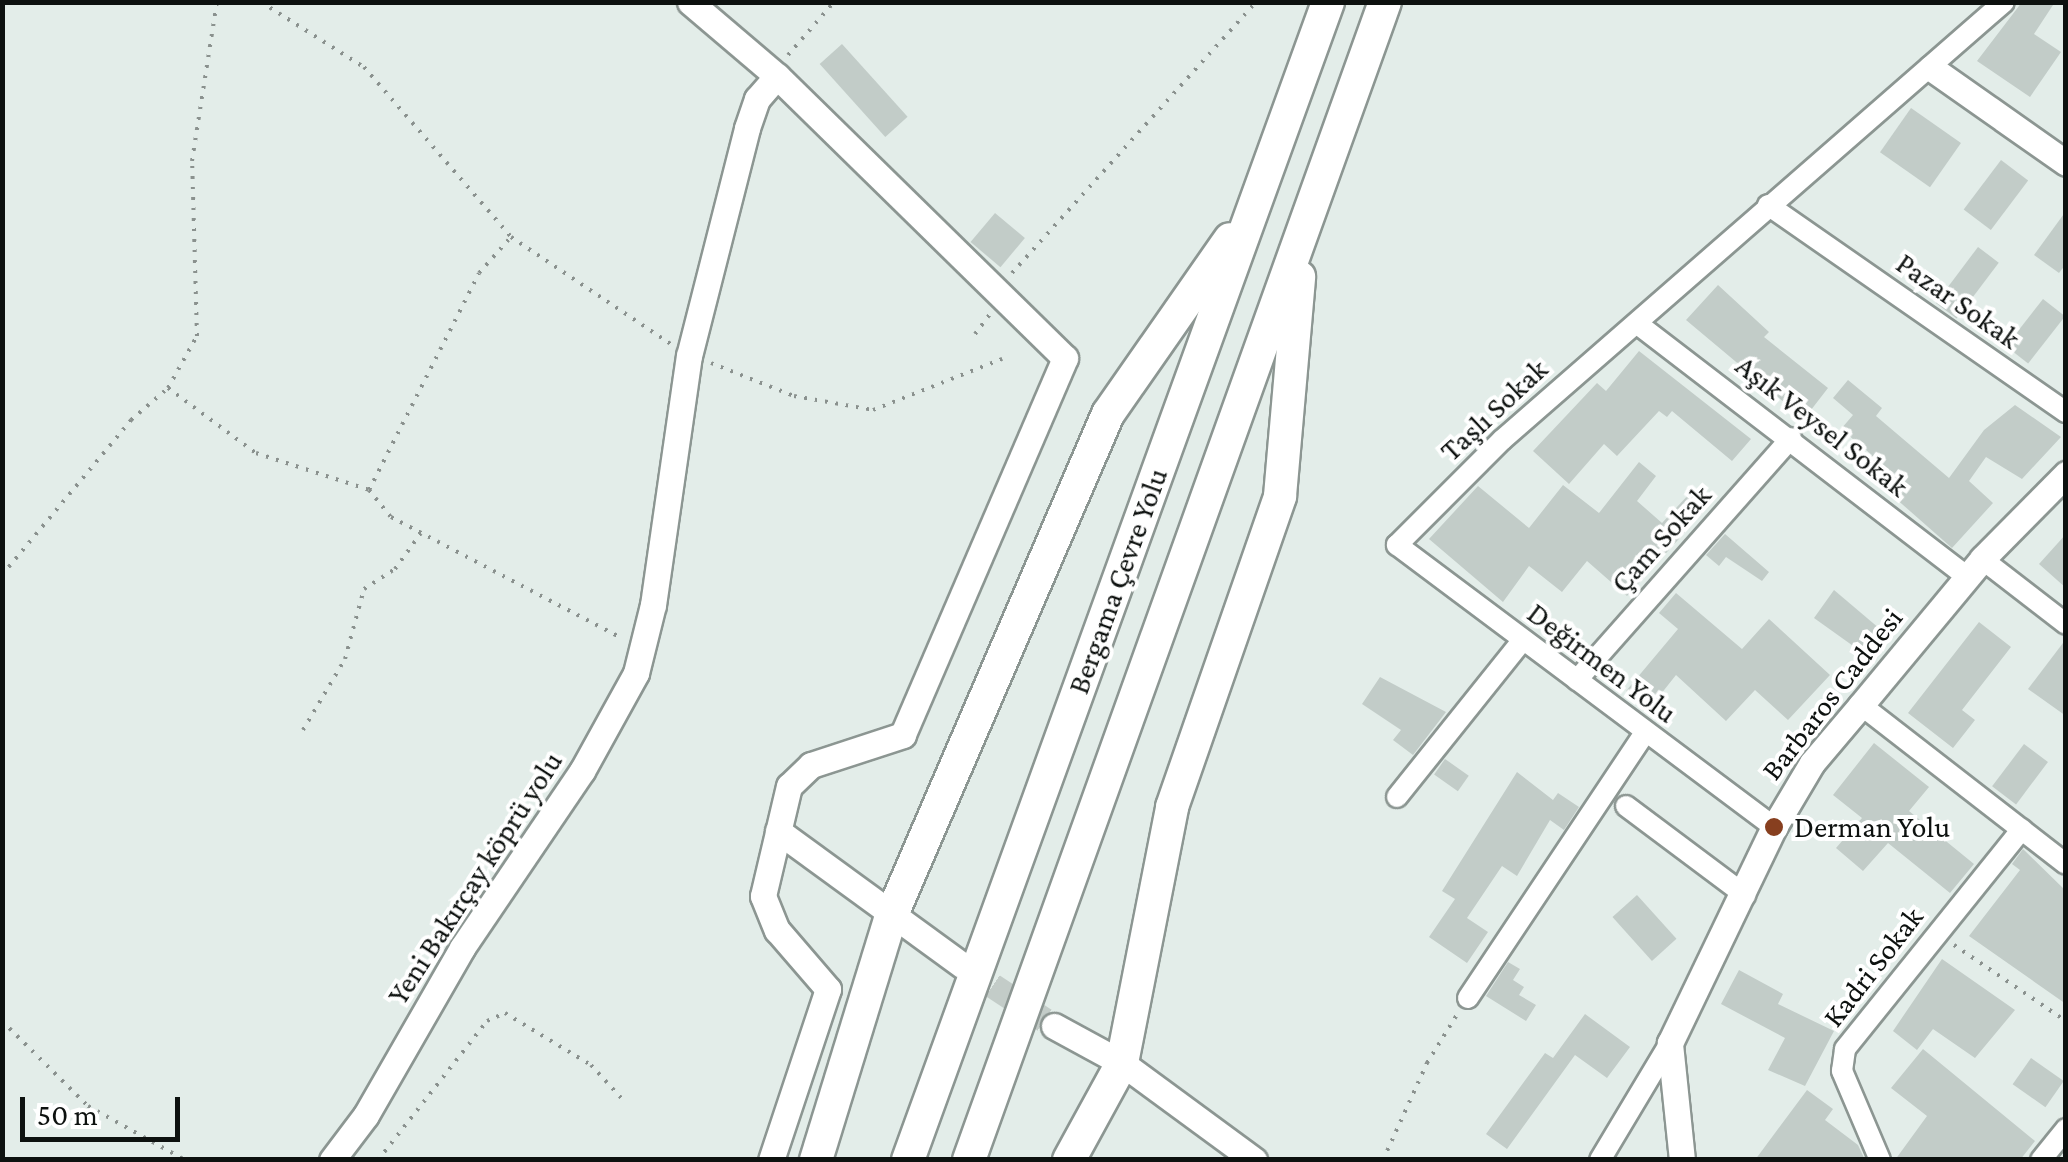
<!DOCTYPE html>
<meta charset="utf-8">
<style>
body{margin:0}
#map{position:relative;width:2068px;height:1162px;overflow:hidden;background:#e3ede9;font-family:"Crimson Pro",serif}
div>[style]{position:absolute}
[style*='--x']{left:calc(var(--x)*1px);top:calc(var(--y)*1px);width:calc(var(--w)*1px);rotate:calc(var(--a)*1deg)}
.building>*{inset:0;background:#c2ccc8;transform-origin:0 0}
.tertiary-tunnel>*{height:25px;margin-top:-12.5px;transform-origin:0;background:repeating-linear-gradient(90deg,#c3ccc8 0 25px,transparent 0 37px)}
.path>*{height:4px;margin-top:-2px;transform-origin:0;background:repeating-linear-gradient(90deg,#8a918e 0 2.5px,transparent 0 10.5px)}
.roads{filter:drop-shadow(2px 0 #8c9692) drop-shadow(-2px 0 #8c9692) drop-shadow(0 2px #8c9692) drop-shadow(0 -2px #8c9692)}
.minor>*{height:20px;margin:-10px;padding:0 10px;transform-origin:10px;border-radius:10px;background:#fff}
.tertiary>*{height:25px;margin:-12.5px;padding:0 12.5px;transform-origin:12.5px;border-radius:12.5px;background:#fff}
.trunk>*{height:32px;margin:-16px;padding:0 16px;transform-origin:16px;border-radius:16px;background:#fff}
.dots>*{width:28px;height:28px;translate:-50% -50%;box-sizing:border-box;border:5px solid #fff;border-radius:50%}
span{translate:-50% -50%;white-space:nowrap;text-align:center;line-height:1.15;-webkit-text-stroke:8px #fff;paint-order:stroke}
.street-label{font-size:30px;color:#0d110f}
.poi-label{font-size:30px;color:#0d110f}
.left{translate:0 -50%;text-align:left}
.frame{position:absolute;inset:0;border:5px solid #0d110f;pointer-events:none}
.scale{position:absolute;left:20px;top:1097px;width:160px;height:45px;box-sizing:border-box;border:5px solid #0d110f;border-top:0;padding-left:12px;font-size:30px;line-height:35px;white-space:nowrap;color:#0d110f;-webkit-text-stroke:8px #fff;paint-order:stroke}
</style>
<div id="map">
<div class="building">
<div style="clip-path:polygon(2022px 2px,2055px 2px,2034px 34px,2061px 52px,2030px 97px,1977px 61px)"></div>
<div style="left:842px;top:44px;width:98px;height:30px;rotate:48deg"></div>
<div style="left:1911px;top:108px;width:61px;height:54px;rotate:35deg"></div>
<div style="left:2001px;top:160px;width:34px;height:62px;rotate:37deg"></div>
<div style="clip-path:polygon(2066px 211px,2066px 264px,2059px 273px,2034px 255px)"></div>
<div style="left:995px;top:213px;width:39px;height:38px;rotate:40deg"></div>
<div style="left:1978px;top:247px;width:26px;height:70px;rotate:37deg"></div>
<div style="clip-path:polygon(1718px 285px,1769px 332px,1764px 337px,1828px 388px,1804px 419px,1686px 320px)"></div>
<div style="left:2043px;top:299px;width:28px;height:60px;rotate:38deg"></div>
<div style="clip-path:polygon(1639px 351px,1751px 439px,1732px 461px,1672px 411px,1667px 417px,1659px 411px,1617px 456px,1604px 444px,1569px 484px,1533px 451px,1597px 383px,1606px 391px)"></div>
<div style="clip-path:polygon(1848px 380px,1882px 408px,1876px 416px,1949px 478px,1984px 430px,2015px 405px,2061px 437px,2022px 479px,1986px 457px,1969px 481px,1993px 503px,1952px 548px,1861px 468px,1872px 455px,1841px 429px,1853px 415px,1833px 398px)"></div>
<div style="clip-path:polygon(1639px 462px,1656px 476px,1637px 501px,1662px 523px,1691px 492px,1707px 508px,1627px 596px,1587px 561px,1562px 592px,1529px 566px,1503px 602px,1429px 539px,1478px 486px,1529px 528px,1563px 485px,1599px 513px)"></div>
<div style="clip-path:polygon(1725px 534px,1769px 572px,1762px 581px,1726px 557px,1719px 566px,1706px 555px)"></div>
<div style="clip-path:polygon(2066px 534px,2066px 588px,2039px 564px)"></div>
<div style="clip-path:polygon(1834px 590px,1880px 629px,1863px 653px,1814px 618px)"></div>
<div style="clip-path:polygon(1676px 593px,1742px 649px,1769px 619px,1830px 675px,1788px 720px,1755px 690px,1726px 721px,1676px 675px,1649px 709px,1626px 691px,1678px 629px,1659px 613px)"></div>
<div style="clip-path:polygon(1979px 622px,2011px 647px,1962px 710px,1975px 720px,1953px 748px,1908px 713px)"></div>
<div style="clip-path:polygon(2066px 639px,2066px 716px,2028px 689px)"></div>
<div style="clip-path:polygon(1380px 677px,1446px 712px,1413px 755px,1393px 740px,1401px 730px,1362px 704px)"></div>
<div style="clip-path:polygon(1874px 743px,1929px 787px,1909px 811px,1974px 864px,1950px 893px,1888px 843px,1863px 871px,1836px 848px,1862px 818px,1833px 795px)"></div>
<div style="left:2024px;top:744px;width:30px;height:53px;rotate:37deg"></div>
<div style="left:1445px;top:759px;width:29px;height:19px;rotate:35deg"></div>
<div style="clip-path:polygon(1517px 772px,1553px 800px,1558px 793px,1579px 807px,1564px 830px,1550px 820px,1517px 876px,1502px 866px,1467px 918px,1488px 932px,1467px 963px,1429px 937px,1455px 899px,1442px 891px)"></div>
<div style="clip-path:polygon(2023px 849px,2066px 891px,2066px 1004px,1969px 936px,2020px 870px,2012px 864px)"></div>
<div style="left:1637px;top:895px;width:59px;height:33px;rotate:48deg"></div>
<div style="clip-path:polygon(1942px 959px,2015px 1010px,1975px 1058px,1933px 1029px,1917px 1050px,1893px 1031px)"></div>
<div style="clip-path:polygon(1508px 962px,1520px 969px,1513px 980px,1524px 987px,1519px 995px,1536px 1005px,1526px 1021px,1486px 996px)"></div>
<div style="clip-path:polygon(1739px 970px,1783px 994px,1778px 1004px,1834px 1031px,1805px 1086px,1768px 1070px,1785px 1038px,1721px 1004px)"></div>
<div style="clip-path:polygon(1585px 1014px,1630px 1047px,1607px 1078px,1575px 1055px,1507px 1149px,1486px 1134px,1545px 1053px,1553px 1058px)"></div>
<div style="clip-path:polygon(1923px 1049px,2035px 1141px,2020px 1160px,1895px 1160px,1927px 1116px,1891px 1088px)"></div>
<div style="left:2031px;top:1058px;width:40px;height:32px;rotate:35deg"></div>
<div style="clip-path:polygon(1807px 1090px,1833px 1109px,1825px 1120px,1858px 1145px,1865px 1160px,1755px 1160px)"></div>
</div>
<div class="tertiary-tunnel">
<div style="--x:962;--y:965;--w:110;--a:33.5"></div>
</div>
<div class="path">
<div style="--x:261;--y:2;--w:122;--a:32.3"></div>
<div style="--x:364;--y:67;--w:225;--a:49.1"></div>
<div style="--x:788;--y:55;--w:70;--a:-49"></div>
<div style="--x:1012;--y:273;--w:365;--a:-48"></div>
<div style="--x:975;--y:334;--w:25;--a:-53"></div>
<div style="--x:711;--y:363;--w:89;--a:21.7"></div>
<div style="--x:794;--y:396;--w:80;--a:10"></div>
<div style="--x:873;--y:410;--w:139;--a:-21.6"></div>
<div style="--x:168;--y:388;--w:109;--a:36.5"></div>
<div style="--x:256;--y:453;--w:119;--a:18.1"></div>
<div style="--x:369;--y:490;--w:35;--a:51"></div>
<div style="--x:391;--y:517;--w:260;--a:27.7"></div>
<div style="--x:369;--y:490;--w:243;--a:-63.1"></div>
<div style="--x:479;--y:273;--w:48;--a:-48.4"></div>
<div style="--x:511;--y:237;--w:192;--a:33.8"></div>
<div style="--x:2;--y:575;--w:202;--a:-50.2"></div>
<div style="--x:131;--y:420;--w:49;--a:-40.9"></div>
<div style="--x:168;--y:388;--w:60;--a:-60.9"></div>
<div style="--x:197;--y:336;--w:175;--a:-91.6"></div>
<div style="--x:192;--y:161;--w:161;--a:-81.1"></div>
<div style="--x:303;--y:730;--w:82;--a:-59.4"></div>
<div style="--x:345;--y:659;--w:73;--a:-74.8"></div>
<div style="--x:364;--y:589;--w:37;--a:-33"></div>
<div style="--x:395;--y:569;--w:44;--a:-54.2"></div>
<div style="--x:1954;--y:945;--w:135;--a:34.2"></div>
<div style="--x:2;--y:1021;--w:121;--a:44.7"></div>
<div style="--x:88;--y:1106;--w:111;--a:29.1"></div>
<div style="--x:378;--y:1160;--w:177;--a:-51.9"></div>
<div style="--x:487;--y:1021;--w:20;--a:-24"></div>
<div style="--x:505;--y:1013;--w:100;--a:31.2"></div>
<div style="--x:591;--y:1065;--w:52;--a:47.4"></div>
<div style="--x:1383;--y:1160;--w:107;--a:-65.6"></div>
<div style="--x:1427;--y:1063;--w:59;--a:-58.2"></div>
</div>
<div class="roads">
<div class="minor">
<div style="--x:1768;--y:205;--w:363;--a:34.8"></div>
<div style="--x:1639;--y:325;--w:414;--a:37.5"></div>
<div style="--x:1982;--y:559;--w:106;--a:37.7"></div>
<div style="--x:1577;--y:680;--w:323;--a:-48.5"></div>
<div style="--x:1861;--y:705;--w:259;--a:37.8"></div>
<div style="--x:1397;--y:797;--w:200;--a:-51.3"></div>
<div style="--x:1626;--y:806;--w:149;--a:36.8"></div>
<div style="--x:1774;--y:827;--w:471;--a:-143.2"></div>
<div style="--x:1397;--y:545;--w:148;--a:-45"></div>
<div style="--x:1502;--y:440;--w:666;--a:-41.11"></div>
<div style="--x:1468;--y:998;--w:319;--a:-56.3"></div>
<div style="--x:1600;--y:1160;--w:136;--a:-59.1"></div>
<div style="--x:1880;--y:1160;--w:97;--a:-113.1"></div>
<div style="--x:1842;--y:1071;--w:22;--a:-82"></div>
<div style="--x:1845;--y:1049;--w:282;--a:-51.2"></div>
<div style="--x:2041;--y:1160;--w:40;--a:-51"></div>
</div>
<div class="tertiary">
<div style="--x:690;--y:2;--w:114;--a:40.4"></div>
<div style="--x:777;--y:76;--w:403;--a:44.4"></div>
<div style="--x:1065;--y:358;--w:410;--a:113.3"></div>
<div style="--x:903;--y:735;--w:97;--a:161.9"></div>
<div style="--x:811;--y:765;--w:30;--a:136"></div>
<div style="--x:789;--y:786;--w:113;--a:103.3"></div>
<div style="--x:763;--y:896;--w:37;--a:68"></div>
<div style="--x:777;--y:930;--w:78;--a:49.2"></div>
<div style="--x:828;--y:989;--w:180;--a:108.4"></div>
<div style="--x:1931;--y:68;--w:165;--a:35.1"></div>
<div style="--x:778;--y:831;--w:228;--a:36.1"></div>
<div style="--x:1054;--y:1026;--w:77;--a:28.6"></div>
<div style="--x:1122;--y:1063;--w:164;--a:36.3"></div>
<div style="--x:332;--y:1160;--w:56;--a:-52.9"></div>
<div style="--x:366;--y:1115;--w:193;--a:-60.1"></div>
<div style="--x:462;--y:948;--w:214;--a:-55.9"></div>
<div style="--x:582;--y:771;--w:112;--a:-61.1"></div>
<div style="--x:636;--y:673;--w:70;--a:-76"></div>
<div style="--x:653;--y:605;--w:252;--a:-81.8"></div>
<div style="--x:689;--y:356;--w:235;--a:-75.7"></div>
<div style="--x:747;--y:128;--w:31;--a:-71"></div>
<div style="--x:757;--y:99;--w:30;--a:-49"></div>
<div style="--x:1682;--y:1160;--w:118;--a:-95.9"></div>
<div style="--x:1670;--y:1043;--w:240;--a:-64.3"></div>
<div style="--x:1774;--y:827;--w:74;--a:-59.3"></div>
<div style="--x:1812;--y:763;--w:76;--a:-49.8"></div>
<div style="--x:1861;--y:705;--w:190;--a:-50.3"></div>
<div style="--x:1982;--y:559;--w:120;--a:-45.3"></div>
</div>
<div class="trunk">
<div style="--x:816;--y:1160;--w:252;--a:-72.9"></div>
<div style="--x:890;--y:919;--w:550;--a:-66.65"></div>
<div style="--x:1108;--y:414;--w:213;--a:-55.1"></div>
<div style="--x:908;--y:1160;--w:1232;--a:-70.06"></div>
<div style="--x:969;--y:1160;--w:1230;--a:-70.24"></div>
<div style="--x:1069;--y:1160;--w:111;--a:-61.3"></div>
<div style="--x:1122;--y:1063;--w:261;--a:-78.9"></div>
<div style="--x:1172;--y:807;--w:329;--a:-70.8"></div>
<div style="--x:1280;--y:496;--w:220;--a:-85"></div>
</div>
</div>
<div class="dots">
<div style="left:1774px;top:827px;background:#873f1f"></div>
</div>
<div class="street-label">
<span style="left:1958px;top:301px;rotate:35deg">Pazar Sokak</span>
<span style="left:1494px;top:410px;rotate:-43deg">Taşlı Sokak</span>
<span style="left:1822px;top:426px;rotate:38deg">Aşık Veysel Sokak</span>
<span style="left:1661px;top:539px;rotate:-48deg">Çam Sokak</span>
<span style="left:1118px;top:581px;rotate:-70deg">Bergama Çevre Yolu</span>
<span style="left:1602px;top:663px;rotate:37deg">Değirmen Yolu</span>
<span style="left:1832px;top:694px;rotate:-52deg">Barbaros Caddesi</span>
<span style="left:475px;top:878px;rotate:-57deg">Yeni Bakırçay köprü yolu</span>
<span style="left:1873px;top:967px;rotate:-52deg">Kadri Sokak</span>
</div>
<div class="poi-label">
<span class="left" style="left:1794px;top:827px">Derman Yolu</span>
</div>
<div class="frame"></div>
<div class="scale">50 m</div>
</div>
